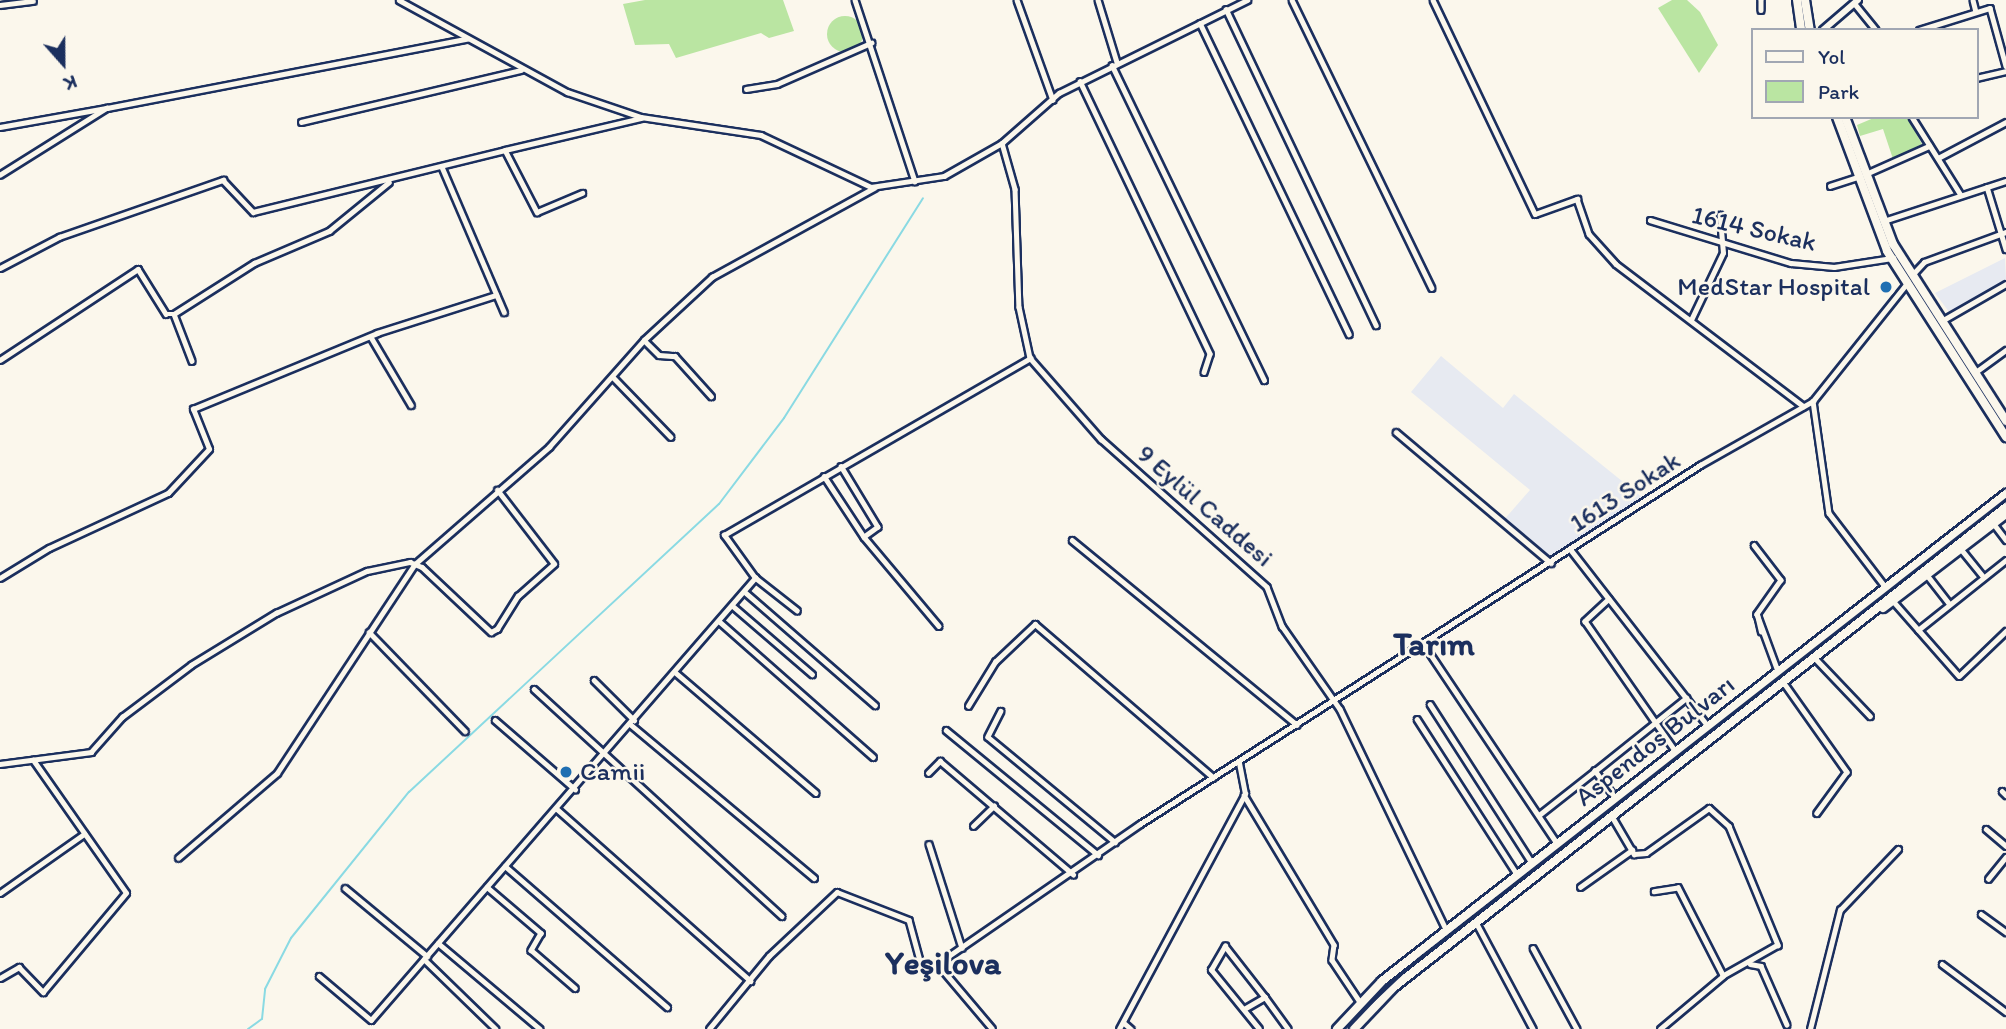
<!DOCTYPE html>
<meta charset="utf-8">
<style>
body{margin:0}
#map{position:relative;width:2006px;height:1029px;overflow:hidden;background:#fbf7ec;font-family:Itim,sans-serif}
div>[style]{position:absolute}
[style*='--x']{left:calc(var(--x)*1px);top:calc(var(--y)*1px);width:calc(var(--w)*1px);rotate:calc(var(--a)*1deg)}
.built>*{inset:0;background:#e7eaf1}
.green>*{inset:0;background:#bae5a2}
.round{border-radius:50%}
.stream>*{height:2px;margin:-1px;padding:0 1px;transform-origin:1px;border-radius:1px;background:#8adae3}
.roads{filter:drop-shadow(2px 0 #1b2f5e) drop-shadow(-2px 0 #1b2f5e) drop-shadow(0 2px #1b2f5e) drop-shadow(0 -2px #1b2f5e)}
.minor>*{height:4.5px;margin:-2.25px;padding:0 2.25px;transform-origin:2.25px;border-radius:2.25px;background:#fbf7ec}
.tertiary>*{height:6px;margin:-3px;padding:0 3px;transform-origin:3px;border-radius:3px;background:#fbf7ec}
.primary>*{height:8px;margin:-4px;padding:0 4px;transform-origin:4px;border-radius:4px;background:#fbf7ec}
.tram>*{height:2px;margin:-1px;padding:0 1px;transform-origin:1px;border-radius:1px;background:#1b2f5e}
.dots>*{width:19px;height:19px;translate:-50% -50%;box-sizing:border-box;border:4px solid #fbf7ec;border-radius:50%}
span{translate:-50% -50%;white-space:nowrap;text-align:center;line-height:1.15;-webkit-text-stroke:5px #fbf7ec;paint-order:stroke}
.street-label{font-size:26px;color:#1b2f5e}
.poi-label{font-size:26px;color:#1b2f5e}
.right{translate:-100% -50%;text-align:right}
.left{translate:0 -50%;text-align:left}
.district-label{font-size:33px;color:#1b2f5e;font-weight:700}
.legend{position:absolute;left:1751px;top:28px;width:228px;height:91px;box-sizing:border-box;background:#fbf7ec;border:2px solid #a1a7b3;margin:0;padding:9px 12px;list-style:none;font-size:21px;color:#1b2f5e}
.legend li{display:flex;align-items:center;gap:14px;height:35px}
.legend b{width:35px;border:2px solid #a1a7b3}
.north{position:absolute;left:28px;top:28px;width:70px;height:70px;-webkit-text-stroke:5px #fbf7ec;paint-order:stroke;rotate:159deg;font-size:19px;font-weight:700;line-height:28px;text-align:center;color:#1b2f5e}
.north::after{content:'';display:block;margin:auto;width:24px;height:32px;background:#1b2f5e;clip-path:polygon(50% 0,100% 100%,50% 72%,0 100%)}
</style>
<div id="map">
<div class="built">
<div style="clip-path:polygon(2005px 258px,2006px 280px,1949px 312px,1935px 293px)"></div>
<div style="clip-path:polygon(1441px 356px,1503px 408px,1514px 394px,1643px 498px,1550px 560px,1502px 522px,1530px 490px,1411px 392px)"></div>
</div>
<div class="green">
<div style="clip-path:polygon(645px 0,783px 0,794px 31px,769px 38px,761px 33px,676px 58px,669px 44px,635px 45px,623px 4px)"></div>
<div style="clip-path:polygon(1672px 0,1687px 0,1700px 12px,1718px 45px,1699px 73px,1658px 8px)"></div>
<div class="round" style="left:827px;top:16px;width:36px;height:36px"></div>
<div style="clip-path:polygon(1876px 117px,1907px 117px,1922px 144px,1893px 159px,1883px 129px,1860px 136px,1857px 125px)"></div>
</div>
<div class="stream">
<div style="--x:248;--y:1029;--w:17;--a:-36"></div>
<div style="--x:262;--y:1019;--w:30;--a:-84"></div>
<div style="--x:265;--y:989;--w:57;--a:-63"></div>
<div style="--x:291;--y:938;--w:188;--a:-51.1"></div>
<div style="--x:409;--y:792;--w:423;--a:-42.9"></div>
<div style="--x:719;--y:504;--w:108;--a:-52.9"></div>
<div style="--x:784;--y:418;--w:260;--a:-57.7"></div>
</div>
<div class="roads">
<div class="minor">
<div style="--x:399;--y:0;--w:192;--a:28.7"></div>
<div style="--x:567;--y:92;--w:78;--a:18.7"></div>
<div style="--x:641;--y:117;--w:121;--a:8.5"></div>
<div style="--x:761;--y:135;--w:122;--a:25.3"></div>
<div style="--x:871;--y:187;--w:74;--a:-8.6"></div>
<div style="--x:944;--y:176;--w:67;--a:-29.6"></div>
<div style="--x:1002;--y:143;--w:76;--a:-41.3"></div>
<div style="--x:1059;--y:93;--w:210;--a:-26.3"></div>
<div style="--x:855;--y:0;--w:191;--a:71.7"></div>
<div style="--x:1017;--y:0;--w:106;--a:70.2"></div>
<div style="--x:1098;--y:0;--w:65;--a:73"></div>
<div style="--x:1292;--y:0;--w:320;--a:64.1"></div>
<div style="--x:1433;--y:0;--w:237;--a:64.5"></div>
<div style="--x:1535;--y:214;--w:45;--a:-19.7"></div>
<div style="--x:1577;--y:199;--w:37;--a:71"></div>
<div style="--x:1589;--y:234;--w:40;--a:48"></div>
<div style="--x:1616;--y:264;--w:235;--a:37.2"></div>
<div style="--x:1761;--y:0;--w:10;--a:90"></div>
<div style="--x:1973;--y:0;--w:12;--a:76"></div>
<div style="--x:1855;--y:4;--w:33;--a:51"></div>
<div style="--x:0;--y:5;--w:33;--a:-7"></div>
<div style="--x:1226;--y:9;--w:350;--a:64.6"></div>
<div style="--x:1200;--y:23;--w:345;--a:64.4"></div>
<div style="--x:1919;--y:30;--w:74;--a:-17.2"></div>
<div style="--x:1990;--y:8;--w:60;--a:74.6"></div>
<div style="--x:1112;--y:65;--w:350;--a:64.2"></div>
<div style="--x:1976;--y:78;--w:31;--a:-13"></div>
<div style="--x:1080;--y:81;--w:302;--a:64.5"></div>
<div style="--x:1210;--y:354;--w:19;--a:108"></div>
<div style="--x:746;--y:89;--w:31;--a:-9"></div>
<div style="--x:777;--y:84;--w:103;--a:-23.6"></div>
<div style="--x:107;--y:108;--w:367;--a:-10.9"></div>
<div style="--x:1912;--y:117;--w:92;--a:57.9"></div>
<div style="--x:301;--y:122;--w:226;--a:-13.3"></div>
<div style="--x:0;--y:127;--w:109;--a:-10.1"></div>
<div style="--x:107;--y:108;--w:126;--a:147.9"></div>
<div style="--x:1002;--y:143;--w:48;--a:74.2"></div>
<div style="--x:1015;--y:189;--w:118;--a:88.1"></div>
<div style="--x:1019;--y:307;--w:52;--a:77.8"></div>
<div style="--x:1030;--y:358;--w:108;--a:48.8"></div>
<div style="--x:1101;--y:439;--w:222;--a:41.7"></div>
<div style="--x:1267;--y:587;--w:42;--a:69"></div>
<div style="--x:1282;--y:626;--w:101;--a:55.1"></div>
<div style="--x:1340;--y:709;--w:246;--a:64.3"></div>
<div style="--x:505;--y:150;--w:140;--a:-13.2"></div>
<div style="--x:1938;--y:158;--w:77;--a:-27.9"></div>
<div style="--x:442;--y:167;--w:158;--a:66.8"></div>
<div style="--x:1868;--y:173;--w:67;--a:-23.9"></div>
<div style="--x:1830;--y:186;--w:32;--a:-18"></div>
<div style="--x:1987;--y:187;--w:65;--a:73"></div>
<div style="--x:1650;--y:220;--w:147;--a:17"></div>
<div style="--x:1791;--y:263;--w:43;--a:5.3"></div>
<div style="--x:1834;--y:267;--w:60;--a:-8.7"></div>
<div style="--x:1884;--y:221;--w:128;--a:-18.2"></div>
<div style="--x:0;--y:268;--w:67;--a:-27.7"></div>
<div style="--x:59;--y:237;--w:174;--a:-19.2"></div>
<div style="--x:223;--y:180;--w:44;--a:46.8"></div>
<div style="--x:253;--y:212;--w:260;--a:-13.8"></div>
<div style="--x:505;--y:150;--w:70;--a:62.7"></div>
<div style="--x:537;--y:212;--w:49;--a:-22.9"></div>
<div style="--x:1913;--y:274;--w:16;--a:-47"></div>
<div style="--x:1924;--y:262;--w:87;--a:-20.1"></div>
<div style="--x:174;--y:314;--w:50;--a:69"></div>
<div style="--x:1945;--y:319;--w:70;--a:-29.8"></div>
<div style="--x:1691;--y:320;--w:74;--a:-64.5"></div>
<div style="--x:1723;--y:253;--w:38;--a:-95"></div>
<div style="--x:371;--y:337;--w:79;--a:59.5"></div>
<div style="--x:644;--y:340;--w:93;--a:-42.8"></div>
<div style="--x:712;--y:277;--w:185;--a:-28.8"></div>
<div style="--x:0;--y:360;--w:165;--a:-33.4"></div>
<div style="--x:138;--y:269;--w:53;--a:58.1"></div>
<div style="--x:166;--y:314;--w:8;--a:0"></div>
<div style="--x:174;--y:314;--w:95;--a:-32.5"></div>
<div style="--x:254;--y:263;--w:82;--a:-23.1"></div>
<div style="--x:329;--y:231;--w:77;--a:-39.2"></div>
<div style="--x:1977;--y:371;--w:36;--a:-36"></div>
<div style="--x:613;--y:377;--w:83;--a:46"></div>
<div style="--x:1813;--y:401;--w:113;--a:81.9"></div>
<div style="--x:1829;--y:513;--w:89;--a:52.7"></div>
<div style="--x:1396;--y:432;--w:203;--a:40.2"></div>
<div style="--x:841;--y:466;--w:71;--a:58.8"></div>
<div style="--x:878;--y:527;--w:17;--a:144"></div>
<div style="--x:824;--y:476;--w:73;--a:56.7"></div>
<div style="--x:864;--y:537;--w:116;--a:49.9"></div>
<div style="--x:1994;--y:524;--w:20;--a:53"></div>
<div style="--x:1072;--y:540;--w:291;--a:39.4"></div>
<div style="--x:1754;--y:545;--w:44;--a:52.4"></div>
<div style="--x:1781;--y:580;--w:42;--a:125.2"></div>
<div style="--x:1961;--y:549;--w:36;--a:51"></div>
<div style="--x:1571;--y:550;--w:223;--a:52.1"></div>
<div style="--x:1927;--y:575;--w:37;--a:52"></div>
<div style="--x:0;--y:578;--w:57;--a:-31.5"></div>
<div style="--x:49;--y:548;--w:131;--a:-24.8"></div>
<div style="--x:168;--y:493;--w:60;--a:-47"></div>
<div style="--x:209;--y:449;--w:43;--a:-111.8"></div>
<div style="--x:193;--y:409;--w:199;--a:-22.4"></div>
<div style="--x:377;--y:333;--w:125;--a:-17.7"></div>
<div style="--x:746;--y:593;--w:171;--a:41"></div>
<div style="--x:1609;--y:599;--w:33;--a:137"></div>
<div style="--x:1585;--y:621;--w:160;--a:55.2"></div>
<div style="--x:1894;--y:602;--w:98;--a:48.7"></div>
<div style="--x:1959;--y:676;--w:65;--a:-43.8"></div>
<div style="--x:734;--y:607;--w:103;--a:40.7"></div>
<div style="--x:797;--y:611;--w:53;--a:-141.8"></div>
<div style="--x:755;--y:578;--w:53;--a:-125.8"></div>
<div style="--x:724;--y:535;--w:354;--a:-30"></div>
<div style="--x:720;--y:622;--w:204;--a:41.4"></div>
<div style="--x:1918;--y:630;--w:112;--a:-38.5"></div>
<div style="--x:369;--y:632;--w:138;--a:45.9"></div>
<div style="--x:1761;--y:632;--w:18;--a:-103"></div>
<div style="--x:1757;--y:614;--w:61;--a:69.8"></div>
<div style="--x:1425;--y:646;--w:237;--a:56.2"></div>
<div style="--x:1815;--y:658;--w:80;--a:46.5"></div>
<div style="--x:676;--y:673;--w:184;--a:40.6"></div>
<div style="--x:594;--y:680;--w:57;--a:45"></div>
<div style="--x:1784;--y:683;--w:109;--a:54.7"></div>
<div style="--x:1847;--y:772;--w:51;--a:126.2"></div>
<div style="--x:534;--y:689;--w:336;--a:42.5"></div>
<div style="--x:1430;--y:704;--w:189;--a:57.3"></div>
<div style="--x:968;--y:706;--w:52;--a:-58.5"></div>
<div style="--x:995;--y:662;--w:55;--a:-43.5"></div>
<div style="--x:1035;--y:624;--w:235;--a:40.7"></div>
<div style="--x:1001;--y:711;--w:29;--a:117"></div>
<div style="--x:988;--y:737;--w:165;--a:39.6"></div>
<div style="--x:1417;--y:719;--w:187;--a:57.2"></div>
<div style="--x:495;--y:720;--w:106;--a:40.8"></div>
<div style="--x:630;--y:724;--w:240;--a:39.9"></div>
<div style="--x:946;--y:730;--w:197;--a:39.4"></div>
<div style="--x:0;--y:764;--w:92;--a:-7.5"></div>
<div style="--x:91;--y:752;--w:47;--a:-48.5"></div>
<div style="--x:122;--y:717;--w:86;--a:-37"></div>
<div style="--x:191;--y:665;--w:100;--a:-31.5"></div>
<div style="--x:276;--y:613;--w:100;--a:-24.8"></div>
<div style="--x:367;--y:571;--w:44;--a:-11.8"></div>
<div style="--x:410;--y:562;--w:13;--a:23"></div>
<div style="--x:422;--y:567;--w:95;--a:43.3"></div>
<div style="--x:491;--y:632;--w:7;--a:-27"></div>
<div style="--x:497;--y:629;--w:39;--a:-58"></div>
<div style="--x:518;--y:596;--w:48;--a:-41.6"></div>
<div style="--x:554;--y:564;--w:93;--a:-127.6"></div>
<div style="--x:928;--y:773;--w:17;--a:-45"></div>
<div style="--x:940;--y:761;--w:175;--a:40.4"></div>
<div style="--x:2002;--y:791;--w:6;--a:45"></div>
<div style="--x:1244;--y:795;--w:175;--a:59"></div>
<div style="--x:1334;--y:945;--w:15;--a:98"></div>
<div style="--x:1332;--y:960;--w:50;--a:56.3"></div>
<div style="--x:1615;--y:798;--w:34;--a:-127"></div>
<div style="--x:1595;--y:771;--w:117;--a:-38.7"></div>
<div style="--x:557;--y:809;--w:259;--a:41.6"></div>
<div style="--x:1539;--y:815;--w:71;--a:-38.2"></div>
<div style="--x:1613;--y:818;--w:42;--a:59.7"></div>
<div style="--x:1634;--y:854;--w:12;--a:-5"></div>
<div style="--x:1646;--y:853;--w:77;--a:-35.5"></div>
<div style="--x:1709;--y:808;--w:27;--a:42"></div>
<div style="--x:1729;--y:826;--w:129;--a:67.6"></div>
<div style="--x:1778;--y:945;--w:63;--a:150.6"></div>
<div style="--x:1723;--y:976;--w:99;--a:-117.1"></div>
<div style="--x:1678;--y:888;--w:24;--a:171"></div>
<div style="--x:973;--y:826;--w:29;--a:-44"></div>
<div style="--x:1986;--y:829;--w:26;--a:40"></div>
<div style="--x:929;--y:844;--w:109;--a:72.4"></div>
<div style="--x:178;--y:858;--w:130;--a:-40.6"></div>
<div style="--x:277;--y:773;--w:250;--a:-56.6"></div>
<div style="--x:415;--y:564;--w:178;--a:-41.1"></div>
<div style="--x:549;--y:447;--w:143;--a:-48.4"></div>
<div style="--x:644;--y:340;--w:21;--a:45"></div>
<div style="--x:659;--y:355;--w:16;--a:4"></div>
<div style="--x:675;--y:356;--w:54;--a:48"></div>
<div style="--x:505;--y:866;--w:215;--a:41"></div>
<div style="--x:1988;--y:879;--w:28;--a:-51"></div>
<div style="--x:487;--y:887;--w:71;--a:40.4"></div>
<div style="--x:541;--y:933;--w:20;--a:120"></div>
<div style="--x:531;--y:950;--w:58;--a:40.8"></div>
<div style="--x:1580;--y:887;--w:64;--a:-35.4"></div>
<div style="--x:345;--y:888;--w:107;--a:39.7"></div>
<div style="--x:0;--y:893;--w:103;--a:-35.1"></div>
<div style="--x:1981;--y:914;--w:31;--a:36"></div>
<div style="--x:1477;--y:924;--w:119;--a:61.9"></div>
<div style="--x:438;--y:943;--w:133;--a:40.1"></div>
<div style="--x:1533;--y:948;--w:92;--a:61.5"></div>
<div style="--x:424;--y:959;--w:100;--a:44.2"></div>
<div style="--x:1750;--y:964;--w:11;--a:10"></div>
<div style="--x:1761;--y:966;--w:64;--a:66.2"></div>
<div style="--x:1942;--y:964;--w:80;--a:36.9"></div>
<div style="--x:319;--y:976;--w:68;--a:40.2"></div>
<div style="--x:371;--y:1020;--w:586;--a:-49.02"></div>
<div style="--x:0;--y:978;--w:22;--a:-30"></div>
<div style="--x:19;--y:967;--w:35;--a:46"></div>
<div style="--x:43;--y:992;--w:129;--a:-50"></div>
<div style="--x:126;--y:893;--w:162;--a:-125"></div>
<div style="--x:1244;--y:1009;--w:24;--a:-30"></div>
<div style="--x:1265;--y:997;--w:39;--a:54"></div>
<div style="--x:1124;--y:1023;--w:9;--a:41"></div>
<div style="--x:709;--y:1029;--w:94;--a:-50.6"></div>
<div style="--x:769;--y:956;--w:93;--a:-43.3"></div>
<div style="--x:837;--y:892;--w:77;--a:21.3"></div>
<div style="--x:909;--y:920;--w:50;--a:74.8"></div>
<div style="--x:922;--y:968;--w:16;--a:-15"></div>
<div style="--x:992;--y:1029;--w:85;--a:-130.2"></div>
<div style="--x:937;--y:964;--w:247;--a:-34.6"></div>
<div style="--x:1140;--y:824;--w:665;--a:-32.66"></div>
<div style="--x:1700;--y:465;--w:130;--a:-29.5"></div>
<div style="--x:1813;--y:401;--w:152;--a:-51.4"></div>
<div style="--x:1119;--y:1029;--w:267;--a:-61.8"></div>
<div style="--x:1245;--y:794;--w:33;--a:-101"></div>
<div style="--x:1259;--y:1029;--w:76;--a:-129.1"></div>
<div style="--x:1211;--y:970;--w:28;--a:-60"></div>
<div style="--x:1225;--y:946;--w:65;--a:51.9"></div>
<div style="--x:1660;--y:1029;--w:82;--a:-40.1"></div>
<div style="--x:1810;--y:1029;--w:123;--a:-75.9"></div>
<div style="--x:1840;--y:910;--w:84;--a:-46.4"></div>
</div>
<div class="tertiary">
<div style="--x:1823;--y:30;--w:46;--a:-40.6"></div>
</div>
<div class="primary">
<div style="--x:1797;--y:0;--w:30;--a:82"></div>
<div style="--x:1805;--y:0;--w:30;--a:81"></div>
<div style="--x:1837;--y:117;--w:143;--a:69.5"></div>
<div style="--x:1887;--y:251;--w:221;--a:57.4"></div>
<div style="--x:1845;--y:117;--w:136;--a:69.3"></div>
<div style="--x:1893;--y:244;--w:210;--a:57.4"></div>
<div style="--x:1883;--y:608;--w:155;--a:-37.4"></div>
<div style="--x:1337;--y:1029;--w:66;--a:-46.8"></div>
<div style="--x:1382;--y:981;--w:792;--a:-37.97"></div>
<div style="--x:1354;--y:1029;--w:58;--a:-46.4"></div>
<div style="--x:1394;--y:987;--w:778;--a:-38.11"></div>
</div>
</div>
<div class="tram">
<div style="--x:1344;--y:1029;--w:102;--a:-43.4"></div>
<div style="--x:1418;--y:959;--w:747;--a:-38.04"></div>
</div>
<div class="dots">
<div style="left:1886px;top:287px;background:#1f6fb2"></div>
<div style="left:566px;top:772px;background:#1f6fb2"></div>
</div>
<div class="street-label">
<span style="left:1754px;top:229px;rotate:13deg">1614 Sokak</span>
<span style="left:1625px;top:492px;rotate:-33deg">1613 Sokak</span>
<span style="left:1205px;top:506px;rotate:41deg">9 Eylül Caddesi</span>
<span style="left:1655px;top:741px;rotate:-38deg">Aspendos Bulvarı</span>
</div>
<div class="poi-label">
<span class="right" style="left:1870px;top:287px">MedStar Hospital</span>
<span class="left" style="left:580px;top:772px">Camii</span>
</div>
<div class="district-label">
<span style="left:1434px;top:644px">Tarım</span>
<span style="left:943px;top:963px">Yeşilova</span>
</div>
<ul class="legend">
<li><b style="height:9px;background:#fbf7ec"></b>Yol</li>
<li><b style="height:19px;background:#bae5a2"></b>Park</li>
</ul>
<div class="north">K</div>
</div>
